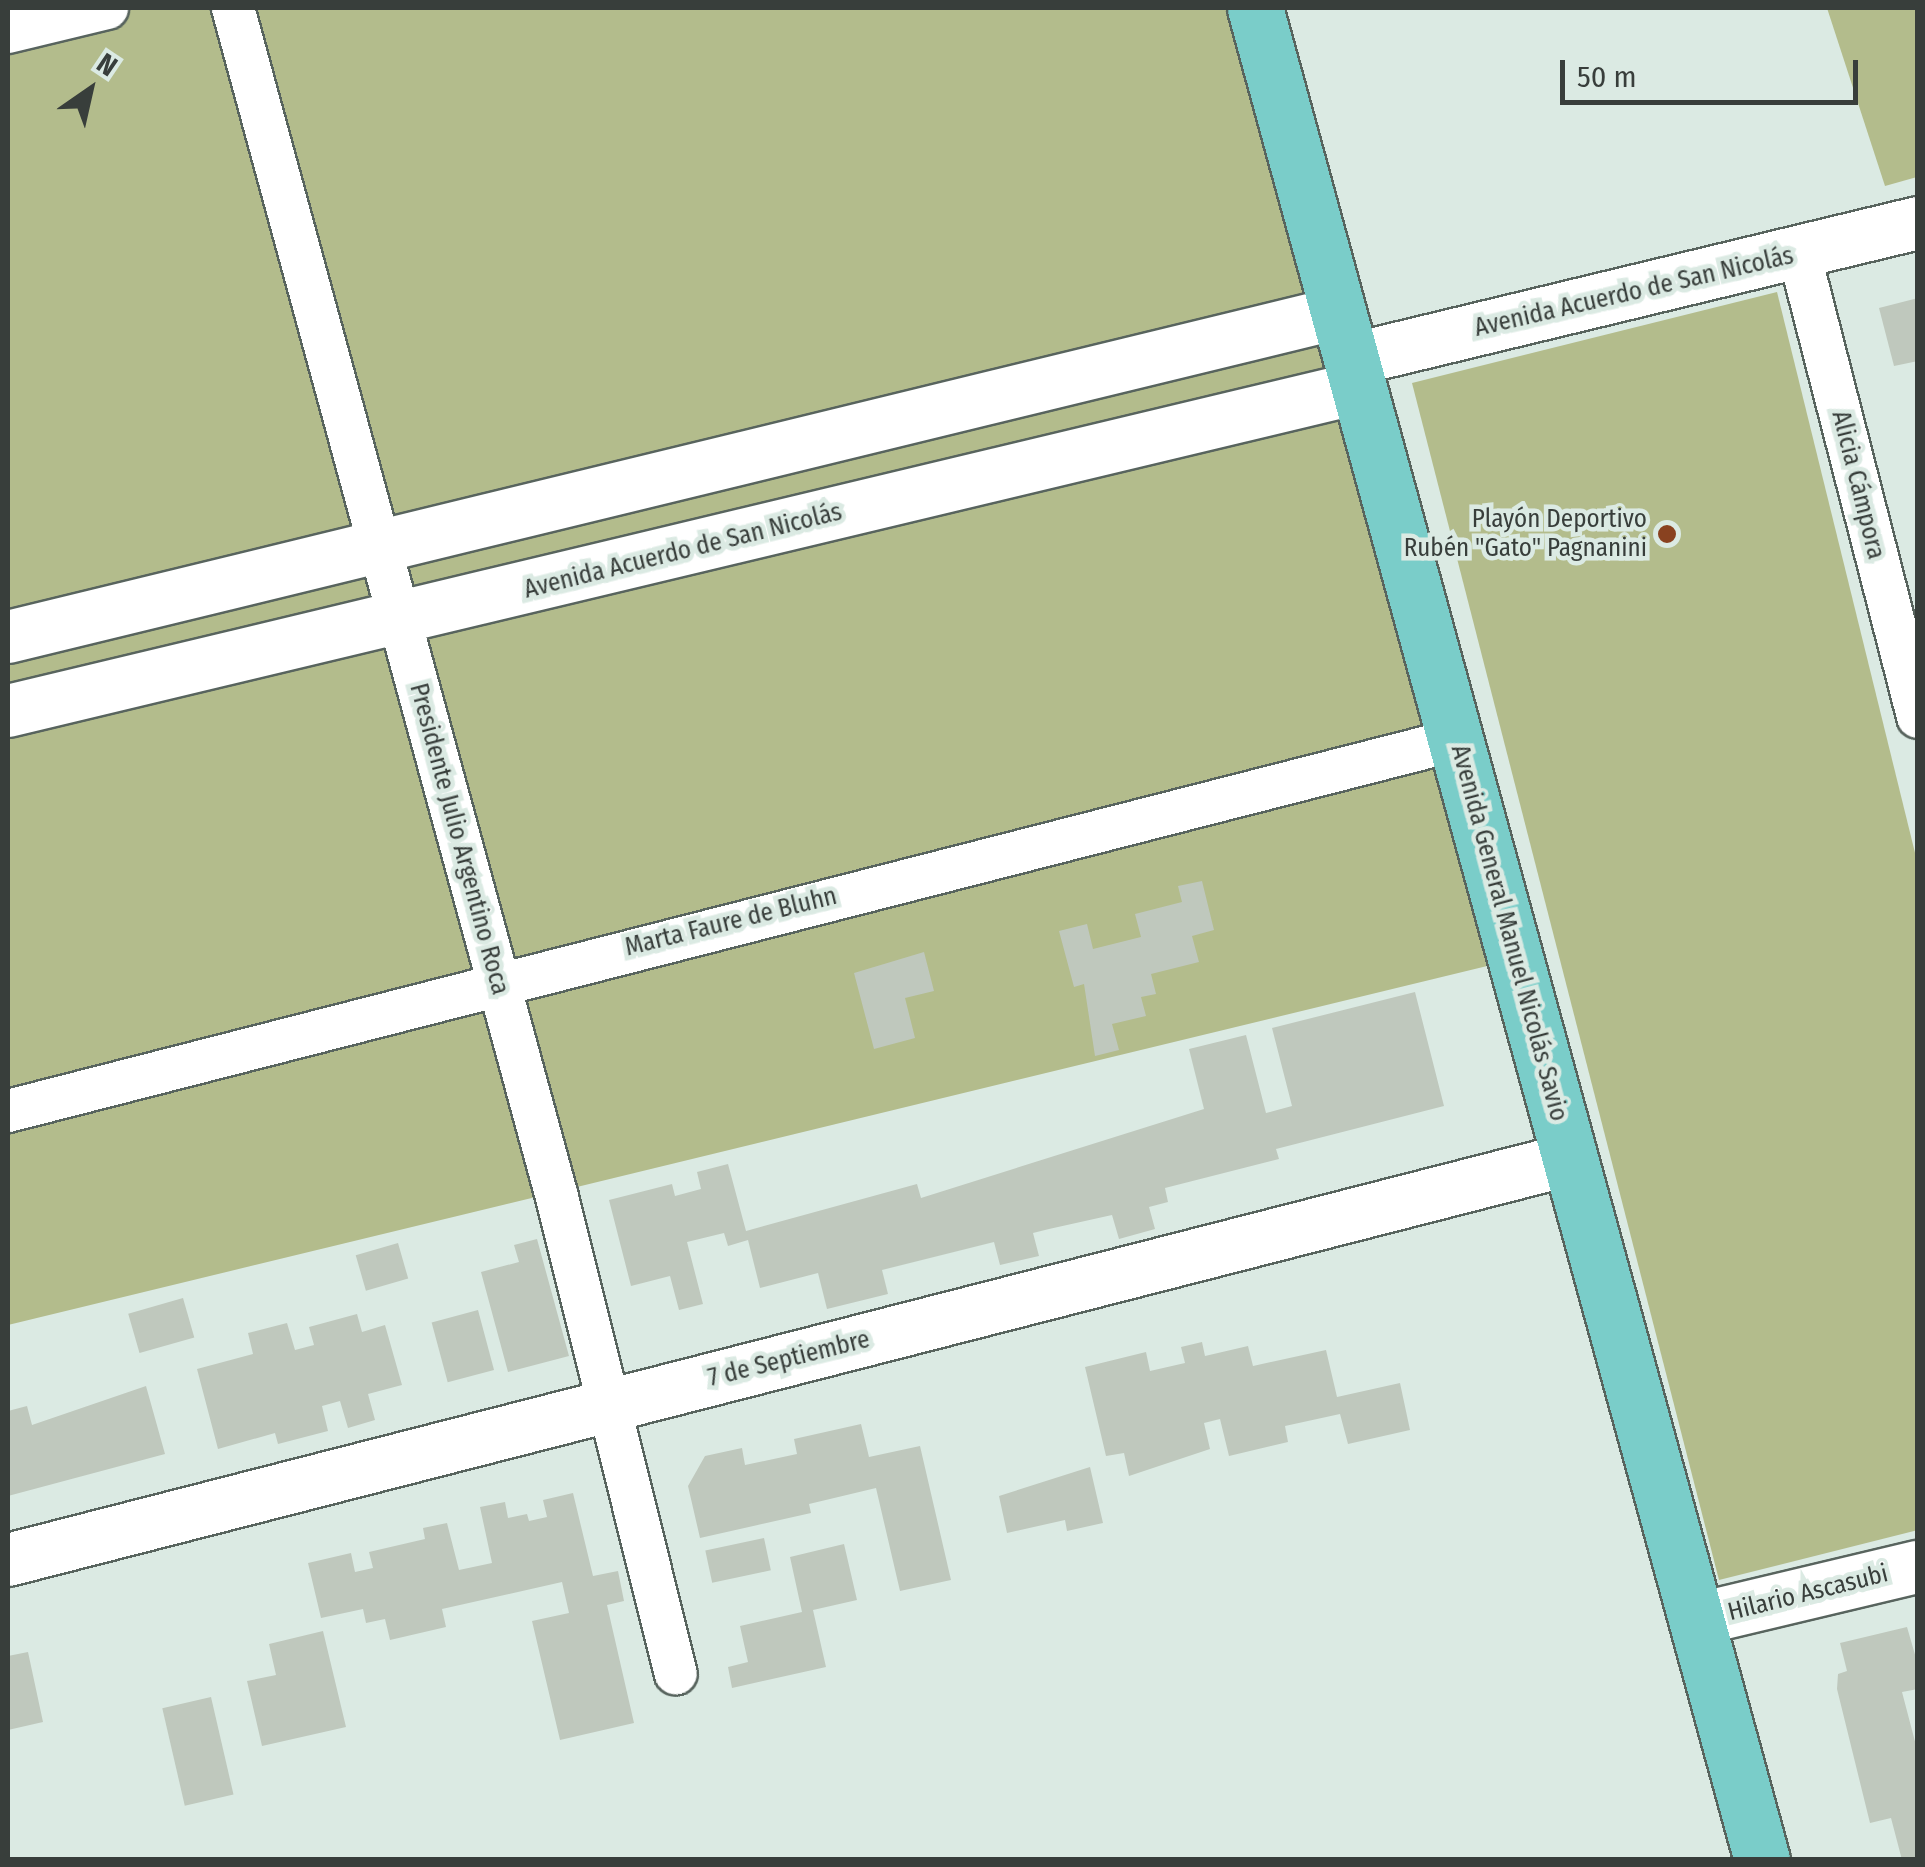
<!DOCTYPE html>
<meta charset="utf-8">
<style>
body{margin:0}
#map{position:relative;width:1925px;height:1867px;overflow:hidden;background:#dbeae3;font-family:"Fira Sans Condensed",sans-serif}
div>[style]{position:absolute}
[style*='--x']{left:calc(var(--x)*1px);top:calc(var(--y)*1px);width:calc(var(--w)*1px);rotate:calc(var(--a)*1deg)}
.green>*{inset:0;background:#b3bc8c}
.building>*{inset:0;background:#bfc8bd;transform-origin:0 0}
.roads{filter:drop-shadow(2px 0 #58645e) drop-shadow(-2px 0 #58645e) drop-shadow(0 2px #58645e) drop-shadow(0 -2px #58645e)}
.minor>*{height:42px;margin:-21px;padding:0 21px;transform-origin:21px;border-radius:21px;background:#fff}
.tertiary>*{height:52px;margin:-26px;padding:0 26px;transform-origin:26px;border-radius:26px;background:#fff}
.primary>*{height:55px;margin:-27.5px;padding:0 27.5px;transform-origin:27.5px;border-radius:27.5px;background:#7acdc9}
.dots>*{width:28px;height:28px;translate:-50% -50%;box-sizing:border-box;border:5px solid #dbeae3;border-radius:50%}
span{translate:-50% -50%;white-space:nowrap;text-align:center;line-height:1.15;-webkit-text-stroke:9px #dbeae3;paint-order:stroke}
.street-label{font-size:25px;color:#383e3b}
.poi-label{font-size:25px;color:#383e3b}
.right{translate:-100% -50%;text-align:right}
.frame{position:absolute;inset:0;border:10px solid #383e3b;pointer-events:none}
.north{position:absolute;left:40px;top:40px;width:100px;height:100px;-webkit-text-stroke:8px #dbeae3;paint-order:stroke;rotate:34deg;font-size:28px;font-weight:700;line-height:40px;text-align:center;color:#383e3b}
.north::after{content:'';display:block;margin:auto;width:35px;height:45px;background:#383e3b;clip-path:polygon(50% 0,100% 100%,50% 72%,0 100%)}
.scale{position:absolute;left:1560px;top:60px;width:298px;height:45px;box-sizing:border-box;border:5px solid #383e3b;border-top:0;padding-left:12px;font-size:30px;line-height:35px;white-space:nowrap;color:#383e3b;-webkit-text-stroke:8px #dbeae3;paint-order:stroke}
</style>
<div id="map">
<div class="green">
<div style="clip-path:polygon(8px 8px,1255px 8px,1516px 959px,8px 1325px)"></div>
<div style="clip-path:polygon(1827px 8px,1917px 8px,1917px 177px,1885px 186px)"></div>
<div style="clip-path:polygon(1777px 292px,1917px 861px,1918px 1530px,1719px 1580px,1412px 383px)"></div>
</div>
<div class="building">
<div style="clip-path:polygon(1918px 298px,1918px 361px,1894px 366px,1879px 308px)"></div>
<div style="clip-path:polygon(1202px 881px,1214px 930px,1192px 936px,1199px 962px,1151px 974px,1156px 994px,1141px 997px,1146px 1016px,1112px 1024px,1119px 1050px,1095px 1056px,1084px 984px,1074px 987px,1059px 931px,1087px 924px,1093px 949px,1141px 937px,1135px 914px,1182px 902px,1178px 886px)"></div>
<div style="clip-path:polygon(924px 952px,934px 991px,905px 998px,915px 1038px,874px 1049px,854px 973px)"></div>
<div style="clip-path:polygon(1415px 992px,1444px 1106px,1276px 1149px,1279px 1159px,1165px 1188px,1168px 1202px,1149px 1207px,1155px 1229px,1119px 1239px,1112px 1215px,1049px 1229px,1033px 1233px,1039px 1256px,1000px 1265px,994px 1242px,882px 1270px,888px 1294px,827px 1309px,818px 1273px,760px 1288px,748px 1240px,728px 1246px,724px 1233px,687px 1242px,703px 1304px,679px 1310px,670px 1276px,631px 1286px,609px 1200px,672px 1184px,675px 1196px,701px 1189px,697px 1172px,728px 1164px,746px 1231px,917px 1184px,921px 1198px,1204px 1109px,1189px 1049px,1246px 1035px,1266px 1113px,1292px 1106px,1272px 1028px)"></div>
<div style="clip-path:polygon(537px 1239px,569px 1356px,508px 1372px,481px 1272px,519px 1262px,514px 1245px)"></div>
<div style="left:398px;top:1243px;width:37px;height:44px;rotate:74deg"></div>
<div style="left:183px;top:1298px;width:41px;height:57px;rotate:74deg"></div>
<div style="left:478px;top:1310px;width:62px;height:48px;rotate:75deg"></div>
<div style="clip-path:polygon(357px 1314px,362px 1332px,385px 1325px,402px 1385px,368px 1394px,375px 1420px,348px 1428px,340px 1401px,322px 1406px,328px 1431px,278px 1444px,275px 1433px,218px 1449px,197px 1369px,253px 1354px,248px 1333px,287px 1323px,295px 1350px,314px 1345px,309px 1327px)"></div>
<div style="clip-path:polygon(1202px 1342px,1205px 1356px,1248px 1346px,1253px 1366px,1326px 1350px,1337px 1397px,1400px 1383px,1410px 1430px,1348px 1444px,1340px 1414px,1285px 1426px,1288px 1442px,1229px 1456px,1220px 1419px,1204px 1423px,1210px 1449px,1129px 1476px,1124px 1453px,1106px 1456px,1085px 1367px,1146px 1352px,1150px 1371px,1185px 1363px,1181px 1347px)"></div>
<div style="clip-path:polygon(146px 1386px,165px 1454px,8px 1496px,8px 1411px,27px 1406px,32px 1425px)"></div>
<div style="clip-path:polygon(861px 1424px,869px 1457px,920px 1446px,951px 1580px,900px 1591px,876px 1488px,809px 1504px,811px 1513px,700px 1538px,688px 1486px,705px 1456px,742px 1448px,745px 1465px,797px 1454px,794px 1439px)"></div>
<div style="clip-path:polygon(1090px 1467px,1103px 1523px,1067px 1531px,1065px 1520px,1007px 1533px,999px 1496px)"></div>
<div style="clip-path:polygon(573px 1493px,593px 1576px,618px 1571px,624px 1601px,607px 1605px,634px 1723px,560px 1740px,532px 1621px,569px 1613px,562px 1582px,442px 1609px,446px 1627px,390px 1640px,385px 1619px,366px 1623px,363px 1609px,321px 1618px,308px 1563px,351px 1553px,355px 1572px,373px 1568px,369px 1552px,425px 1539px,423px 1528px,447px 1523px,459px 1570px,492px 1563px,480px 1507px,505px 1502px,508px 1518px,527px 1514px,529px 1521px,547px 1517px,543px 1500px)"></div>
<div style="left:764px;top:1538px;width:33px;height:60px;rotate:78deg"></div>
<div style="clip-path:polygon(844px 1544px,857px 1600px,813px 1610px,826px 1667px,732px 1688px,728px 1667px,748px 1662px,740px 1626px,802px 1612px,790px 1557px)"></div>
<div style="clip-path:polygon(1907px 1627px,1918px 1665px,1918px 1689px,1902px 1692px,1918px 1753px,1918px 1860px,1902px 1860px,1891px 1818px,1870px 1823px,1837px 1689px,1838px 1674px,1847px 1671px,1840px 1643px)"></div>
<div style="clip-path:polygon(323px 1631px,346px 1727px,262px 1746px,247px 1681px,276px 1675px,269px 1644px)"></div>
<div style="clip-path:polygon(28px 1652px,43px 1722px,8px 1730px,8px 1656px)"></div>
<div style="left:211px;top:1697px;width:100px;height:50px;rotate:77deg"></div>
</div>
<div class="roads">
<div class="minor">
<div style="--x:233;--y:8;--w:1232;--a:74.76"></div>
<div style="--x:557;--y:1197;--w:491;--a:76"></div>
<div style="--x:8;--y:32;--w:102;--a:-13.6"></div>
<div style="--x:1799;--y:253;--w:479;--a:75.6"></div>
<div style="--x:8;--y:1111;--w:1494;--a:-14.38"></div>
</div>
<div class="tertiary">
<div style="--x:1351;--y:360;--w:583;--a:-13.58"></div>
<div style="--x:8;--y:637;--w:1369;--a:-13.69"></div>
<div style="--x:8;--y:711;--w:1388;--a:-13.46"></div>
<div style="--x:8;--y:1560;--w:1614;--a:-14.39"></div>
<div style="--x:1699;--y:1619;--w:225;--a:-13.4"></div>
</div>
<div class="primary">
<div style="--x:1255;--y:8;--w:1920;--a:74.69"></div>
</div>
</div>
<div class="dots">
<div style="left:1667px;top:534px;background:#894220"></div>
</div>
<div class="street-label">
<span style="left:1634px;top:292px;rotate:-13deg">Avenida Acuerdo de San Nicolás</span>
<span style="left:1858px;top:485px;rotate:76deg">Alicia Cámpora</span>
<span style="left:683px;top:551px;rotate:-14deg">Avenida Acuerdo de San Nicolás</span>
<span style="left:459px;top:839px;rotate:75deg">Presidente Julio Argentino Roca</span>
<span style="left:731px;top:922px;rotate:-14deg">Marta Faure de Bluhn</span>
<span style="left:1509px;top:933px;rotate:75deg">Avenida General Manuel Nicolás Savio</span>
<span style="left:789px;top:1359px;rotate:-14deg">7 de Septiembre</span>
<span style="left:1808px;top:1593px;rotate:-14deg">Hilario Ascasubi</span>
</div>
<div class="poi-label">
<span class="right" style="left:1647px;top:534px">Playón Deportivo<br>Rubén "Gato" Pagnanini</span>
</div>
<div class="frame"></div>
<div class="north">N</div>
<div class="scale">50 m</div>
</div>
